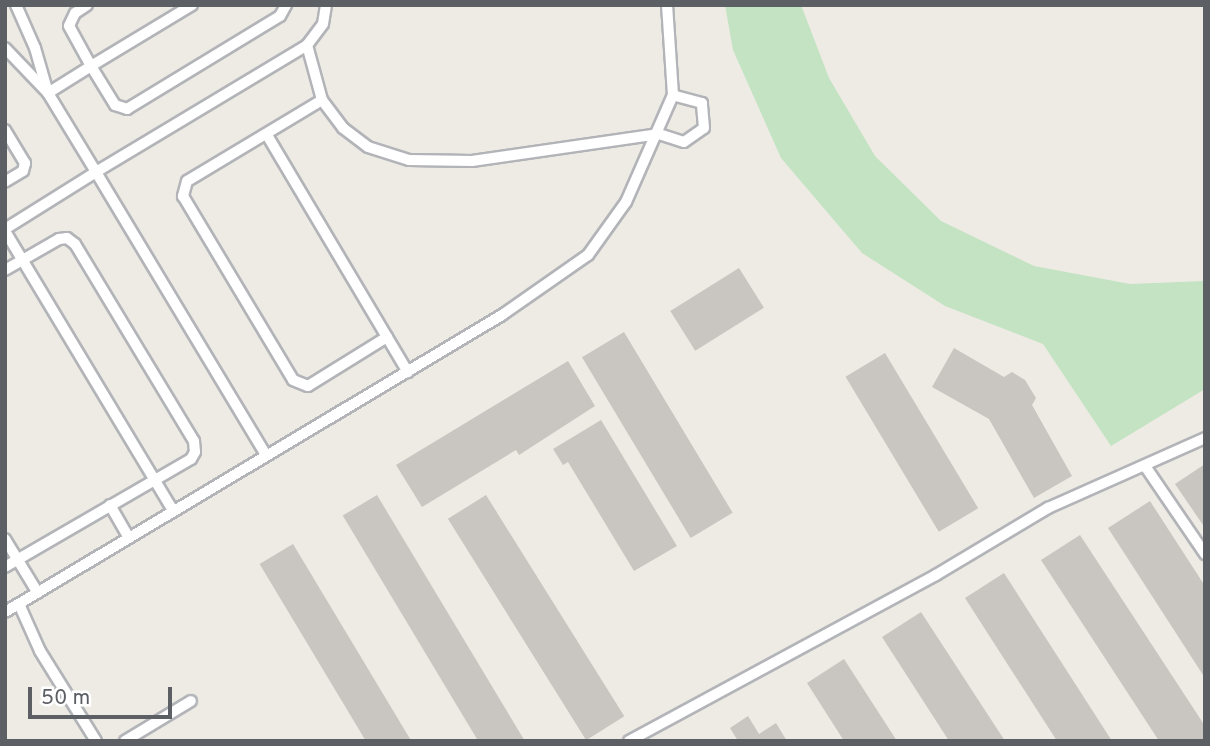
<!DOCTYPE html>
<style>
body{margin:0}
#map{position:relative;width:1210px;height:746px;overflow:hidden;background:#edebe4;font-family:Overpass,sans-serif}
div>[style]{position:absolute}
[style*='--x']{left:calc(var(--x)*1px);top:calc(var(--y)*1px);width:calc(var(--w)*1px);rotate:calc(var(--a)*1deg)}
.green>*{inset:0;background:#c3e3c3}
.building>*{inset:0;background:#c9c6c2;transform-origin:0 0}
.roads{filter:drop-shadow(2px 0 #b2b4b8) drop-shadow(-2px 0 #b2b4b8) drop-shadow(0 2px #b2b4b8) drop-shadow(0 -2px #b2b4b8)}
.lane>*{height:10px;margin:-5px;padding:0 5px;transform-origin:5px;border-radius:5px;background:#fff}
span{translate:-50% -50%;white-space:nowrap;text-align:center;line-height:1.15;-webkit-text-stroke:5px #fff;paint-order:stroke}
.frame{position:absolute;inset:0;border:7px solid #5c5f64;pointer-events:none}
.scale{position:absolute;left:28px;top:687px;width:144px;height:32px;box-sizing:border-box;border:4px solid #5c5f64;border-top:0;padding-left:9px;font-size:21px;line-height:24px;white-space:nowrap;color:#5c5f64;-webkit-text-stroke:5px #fff;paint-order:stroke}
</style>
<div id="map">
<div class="green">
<div style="clip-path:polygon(725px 5px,801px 5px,829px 78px,875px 156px,941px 221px,1034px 266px,1130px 284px,1205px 281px,1205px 389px,1111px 446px,1043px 344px,945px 306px,862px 253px,781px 158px,733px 50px)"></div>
</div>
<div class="building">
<div style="left:739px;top:268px;width:47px;height:81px;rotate:58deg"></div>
<div style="left:624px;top:332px;width:211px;height:49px;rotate:59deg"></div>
<div style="clip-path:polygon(954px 348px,1004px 377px,1012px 372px,1025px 380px,1036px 398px,1032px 405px,1072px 476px,1034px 498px,989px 419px,932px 387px)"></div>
<div style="left:885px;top:353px;width:181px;height:46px;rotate:59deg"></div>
<div style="clip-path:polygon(568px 361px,595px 406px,519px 455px,516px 450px,422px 507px,396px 465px)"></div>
<div style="clip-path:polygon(601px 420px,677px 546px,634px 571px,568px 462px,563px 465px,553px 449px)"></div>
<div style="clip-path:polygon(1205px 464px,1205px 528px,1175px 484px)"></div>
<div style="left:377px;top:495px;width:287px;height:40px;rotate:59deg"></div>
<div style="left:486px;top:495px;width:261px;height:45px;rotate:58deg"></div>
<div style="clip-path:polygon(1150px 501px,1205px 586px,1205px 678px,1108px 528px)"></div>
<div style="clip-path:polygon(1080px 535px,1205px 726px,1205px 741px,1159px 741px,1041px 560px)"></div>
<div style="left:293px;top:544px;width:230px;height:39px;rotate:59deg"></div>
<div style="clip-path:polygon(1004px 573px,1112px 741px,1057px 741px,965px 598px)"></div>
<div style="clip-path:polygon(921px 612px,1005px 741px,949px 741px,882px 637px)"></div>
<div style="clip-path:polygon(844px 659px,897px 741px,844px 741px,807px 683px)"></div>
<div style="clip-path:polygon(748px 716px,759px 734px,776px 723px,787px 741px,738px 741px,730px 728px)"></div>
</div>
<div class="roads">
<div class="lane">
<div style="--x:87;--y:5;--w:14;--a:146"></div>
<div style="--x:75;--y:13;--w:14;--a:115"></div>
<div style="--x:69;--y:26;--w:46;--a:61.2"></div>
<div style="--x:91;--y:66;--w:118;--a:-31.1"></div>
<div style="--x:326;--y:5;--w:19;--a:99"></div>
<div style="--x:323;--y:24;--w:26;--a:127"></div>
<div style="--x:307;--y:45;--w:57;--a:74.7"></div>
<div style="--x:322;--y:100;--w:35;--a:53"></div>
<div style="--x:343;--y:128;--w:31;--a:37"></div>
<div style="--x:368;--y:147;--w:43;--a:17.6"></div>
<div style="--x:409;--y:160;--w:63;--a:0.9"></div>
<div style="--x:472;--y:161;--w:189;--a:-8.2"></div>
<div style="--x:659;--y:134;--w:26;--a:18"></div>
<div style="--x:684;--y:142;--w:24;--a:-35"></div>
<div style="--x:704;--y:128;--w:25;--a:-95"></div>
<div style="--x:702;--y:103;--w:30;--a:-165"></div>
<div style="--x:5;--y:48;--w:62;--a:46.3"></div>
<div style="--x:48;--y:93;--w:47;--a:-106.1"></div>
<div style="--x:35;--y:48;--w:47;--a:-113.8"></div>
<div style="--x:322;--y:100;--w:157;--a:149"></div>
<div style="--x:187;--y:181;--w:16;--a:105"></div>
<div style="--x:183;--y:196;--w:214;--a:59.1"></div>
<div style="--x:293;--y:380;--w:16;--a:22"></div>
<div style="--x:308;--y:386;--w:93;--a:-31.8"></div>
<div style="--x:5;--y:130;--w:39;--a:59"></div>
<div style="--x:25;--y:163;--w:8;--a:104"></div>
<div style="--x:23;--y:171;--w:21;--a:149"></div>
<div style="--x:267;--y:135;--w:276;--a:59.3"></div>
<div style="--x:5;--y:229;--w:107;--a:-32.1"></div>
<div style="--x:96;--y:172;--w:92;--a:-121.3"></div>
<div style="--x:48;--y:93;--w:51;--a:-32.1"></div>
<div style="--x:91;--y:66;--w:46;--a:58.4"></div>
<div style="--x:115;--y:105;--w:13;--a:18"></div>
<div style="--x:127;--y:109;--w:179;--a:-31.3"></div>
<div style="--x:280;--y:16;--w:13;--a:-61"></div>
<div style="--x:5;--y:231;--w:327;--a:59"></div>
<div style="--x:5;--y:270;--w:62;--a:-29.9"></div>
<div style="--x:59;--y:239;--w:8;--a:-7"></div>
<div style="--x:67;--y:238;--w:10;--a:37"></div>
<div style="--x:75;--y:244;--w:230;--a:58.9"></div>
<div style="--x:194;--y:441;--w:11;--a:85"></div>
<div style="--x:195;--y:452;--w:8;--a:120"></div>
<div style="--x:191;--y:459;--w:215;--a:149.9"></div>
<div style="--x:266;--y:455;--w:330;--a:-121"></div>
<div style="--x:96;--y:172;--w:246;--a:-31"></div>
<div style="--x:1145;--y:466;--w:107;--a:55.7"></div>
<div style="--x:110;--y:505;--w:38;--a:60"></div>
<div style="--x:5;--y:539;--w:63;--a:58.6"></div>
<div style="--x:19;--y:604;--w:51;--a:65.9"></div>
<div style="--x:40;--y:651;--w:106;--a:58.1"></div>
<div style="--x:5;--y:612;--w:579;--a:-30.86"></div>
<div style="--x:502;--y:315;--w:105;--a:-34.9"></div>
<div style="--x:588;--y:255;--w:65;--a:-54.4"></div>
<div style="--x:626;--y:202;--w:117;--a:-66.3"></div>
<div style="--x:673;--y:95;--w:90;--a:-93.8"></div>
<div style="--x:125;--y:741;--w:77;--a:-31.2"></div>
<div style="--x:629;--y:741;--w:349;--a:-28.4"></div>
<div style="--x:936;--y:575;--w:131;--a:-30.9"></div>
<div style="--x:1048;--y:508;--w:172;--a:-24"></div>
</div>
</div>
<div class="frame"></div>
<div class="scale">50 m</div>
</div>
